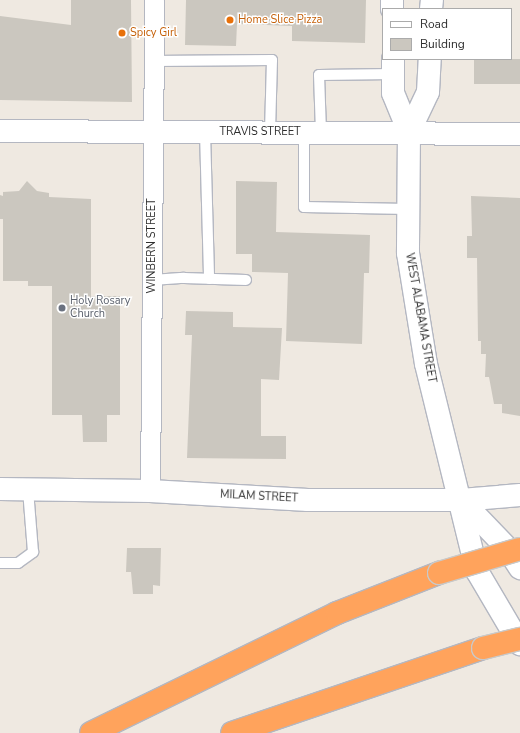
<!DOCTYPE html>
<style>
body{margin:0}
#map{position:relative;width:520px;height:733px;overflow:hidden;background:#efe9e1;font-family:"Nunito Sans",sans-serif}
div>[style]{position:absolute}
[style*='--x']{left:calc(var(--x)*1px);top:calc(var(--y)*1px);width:calc(var(--w)*1px);rotate:calc(var(--a)*1deg)}
.building>*{inset:0;background:#cbc7bf;transform-origin:0 0}
.roads{filter:drop-shadow(1px 0 #b4b7c1) drop-shadow(-1px 0 #b4b7c1) drop-shadow(0 1px #b4b7c1) drop-shadow(0 -1px #b4b7c1)}
.service>*{height:10px;margin:-5px;padding:0 5px;transform-origin:5px;border-radius:5px;background:#fff}
.minor>*{height:19px;margin:-9.5px;padding:0 9.5px;transform-origin:9.5px;border-radius:9.5px;background:#fff}
.tertiary>*{height:22px;margin:-11px;padding:0 11px;transform-origin:11px;border-radius:11px;background:#fff}
.secondary>*{height:22px;margin:-11px;padding:0 11px;transform-origin:11px;border-radius:11px;background:#fff}
.motorway>*{height:22px;margin:-11px;padding:0 11px;transform-origin:11px;border-radius:11px;background:#ffa35c}
.bridges{filter:drop-shadow(1px 0 #c9c9c9) drop-shadow(-1px 0 #c9c9c9) drop-shadow(0 1px #c9c9c9) drop-shadow(0 -1px #c9c9c9)}
.motorway-bridge>*{height:22px;margin:-11px;padding:0 11px;transform-origin:11px;border-radius:11px;background:#ffa35c}
.dots>*{width:11px;height:11px;translate:-50% -50%;box-sizing:border-box;border:2px solid #fff;border-radius:50%}
span{translate:-50% -50%;white-space:nowrap;text-align:center;line-height:1.15;-webkit-text-stroke:3px #fff;paint-order:stroke}
.food-label{font-size:11px;color:#c56008}
.left{translate:0 -50%;text-align:left}
.street-label{font-size:11px;color:#2e2e2e}
.worship-label{font-size:11px;color:#5b616d}
.legend{position:absolute;left:382px;top:8px;width:130px;height:52px;box-sizing:border-box;background:#fff;border:1px solid #ababab;margin:0;padding:5px 7px;list-style:none;font-size:12px;color:#2e2e2e}
.legend li{display:flex;align-items:center;gap:8px;height:20px}
.legend b{width:20px;border:1px solid #ababab}
</style>
<div id="map">
<div class="building">
<div style="clip-path:polygon(71px 0,131px 0,132px 102px,0 100px,0 16px,71px 25px)"></div>
<div style="clip-path:polygon(186px 0,366px 0,365px 43px,292px 41px,292px 26px,237px 24px,236px 46px,185px 45px)"></div>
<div style="left:474px;top:59px;width:46px;height:25px"></div>
<div style="clip-path:polygon(27px 181px,37px 191px,49px 193px,49px 197px,91px 199px,91px 296px,120px 296px,120px 415px,107px 415px,107px 442px,83px 442px,82px 415px,52px 415px,52px 286px,28px 286px,28px 281px,3px 281px,3px 219px,0 219px,0 195px,3px 196px,3px 192px,19px 191px)"></div>
<div style="clip-path:polygon(236px 181px,277px 182px,276px 232px,370px 235px,369px 273px,364px 273px,362px 344px,286px 341px,288px 273px,252px 272px,252px 254px,236px 254px)"></div>
<div style="clip-path:polygon(471px 196px,520px 198px,520px 416px,502px 413px,502px 404px,494px 404px,489px 377px,485px 377px,486px 354px,481px 354px,481px 341px,478px 341px,477px 258px,467px 258px,467px 236px,472px 236px)"></div>
<div style="clip-path:polygon(186px 311px,233px 312px,233px 327px,282px 328px,279px 380px,261px 379px,261px 436px,286px 436px,286px 459px,187px 458px,192px 335px,185px 335px)"></div>
<div style="clip-path:polygon(127px 548px,161px 548px,160px 586px,153px 585px,153px 594px,133px 594px,131px 572px,126px 572px)"></div>
</div>
<div class="roads">
<div class="service">
<div style="--x:153;--y:61;--w:119;--a:-0.5"></div>
<div style="--x:272;--y:60;--w:72;--a:91.6"></div>
<div style="--x:205;--y:132;--w:147;--a:88.4"></div>
<div style="--x:304;--y:132;--w:75;--a:90"></div>
<div style="--x:304;--y:207;--w:104;--a:1.1"></div>
<div style="--x:321;--y:132;--w:57;--a:-92"></div>
<div style="--x:319;--y:75;--w:74;--a:-0.8"></div>
<div style="--x:152;--y:280;--w:32;--a:-4"></div>
<div style="--x:184;--y:278;--w:62;--a:1.8"></div>
<div style="--x:0;--y:563;--w:18;--a:0"></div>
<div style="--x:18;--y:563;--w:19;--a:-36"></div>
<div style="--x:33;--y:552;--w:62;--a:-94.6"></div>
</div>
<div class="minor">
<div style="--x:150;--y:491;--w:491;--a:-89.5"></div>
</div>
<div class="tertiary">
<div style="--x:392;--y:0;--w:9;--a:90"></div>
<div style="--x:431;--y:9;--w:9;--a:-84"></div>
<div style="--x:393;--y:59;--w:34;--a:90"></div>
<div style="--x:393;--y:93;--w:42;--a:67.7"></div>
<div style="--x:409;--y:132;--w:121;--a:90.5"></div>
<div style="--x:408;--y:253;--w:112;--a:80.8"></div>
<div style="--x:426;--y:364;--w:213;--a:76.2"></div>
<div style="--x:477;--y:571;--w:85;--a:59.5"></div>
<div style="--x:409;--y:132;--w:44;--a:-64.6"></div>
<div style="--x:428;--y:92;--w:33;--a:-87"></div>
<div style="--x:462;--y:501;--w:65;--a:46.2"></div>
<div style="--x:507;--y:548;--w:24;--a:57"></div>
</div>
<div class="secondary">
<div style="--x:0;--y:131;--w:520;--a:0.33"></div>
<div style="--x:0;--y:489;--w:150;--a:0.8"></div>
<div style="--x:150;--y:491;--w:158;--a:3.3"></div>
<div style="--x:308;--y:500;--w:153;--a:0"></div>
<div style="--x:461;--y:500;--w:59;--a:-4.8"></div>
</div>
<div class="motorway">
<div style="--x:91;--y:733;--w:274;--a:-26"></div>
<div style="--x:337;--y:613;--w:110;--a:-21.4"></div>
<div style="--x:232;--y:733;--w:265;--a:-18.7"></div>
</div>
</div>
<div class="bridges">
<div class="motorway-bridge">
<div style="--x:439;--y:573;--w:84;--a:-16.5"></div>
<div style="--x:483;--y:648;--w:38;--a:-14"></div>
</div>
</div>
<div class="dots">
<div style="left:230px;top:20px;background:#e8710a"></div>
<div style="left:122px;top:33px;background:#e8710a"></div>
<div style="left:62px;top:308px;background:#6b7280"></div>
</div>
<div class="food-label">
<span class="left" style="left:238px;top:20px">Home Slice Pizza</span>
<span class="left" style="left:130px;top:33px">Spicy Girl</span>
</div>
<div class="street-label">
<span style="left:260px;top:132px">TRAVIS STREET</span>
<span style="left:152px;top:246px;rotate:-90deg">WINBERN STREET</span>
<span style="left:420px;top:318px;rotate:80deg">WEST ALABAMA STREET</span>
<span style="left:259px;top:497px;rotate:3deg">MILAM STREET</span>
</div>
<div class="worship-label">
<span class="left" style="left:70px;top:308px">Holy Rosary<br>Church</span>
</div>
<ul class="legend">
<li><b style="height:5px;background:#fff"></b>Road</li>
<li><b style="height:11px;background:#cbc7bf"></b>Building</li>
</ul>
</div>
